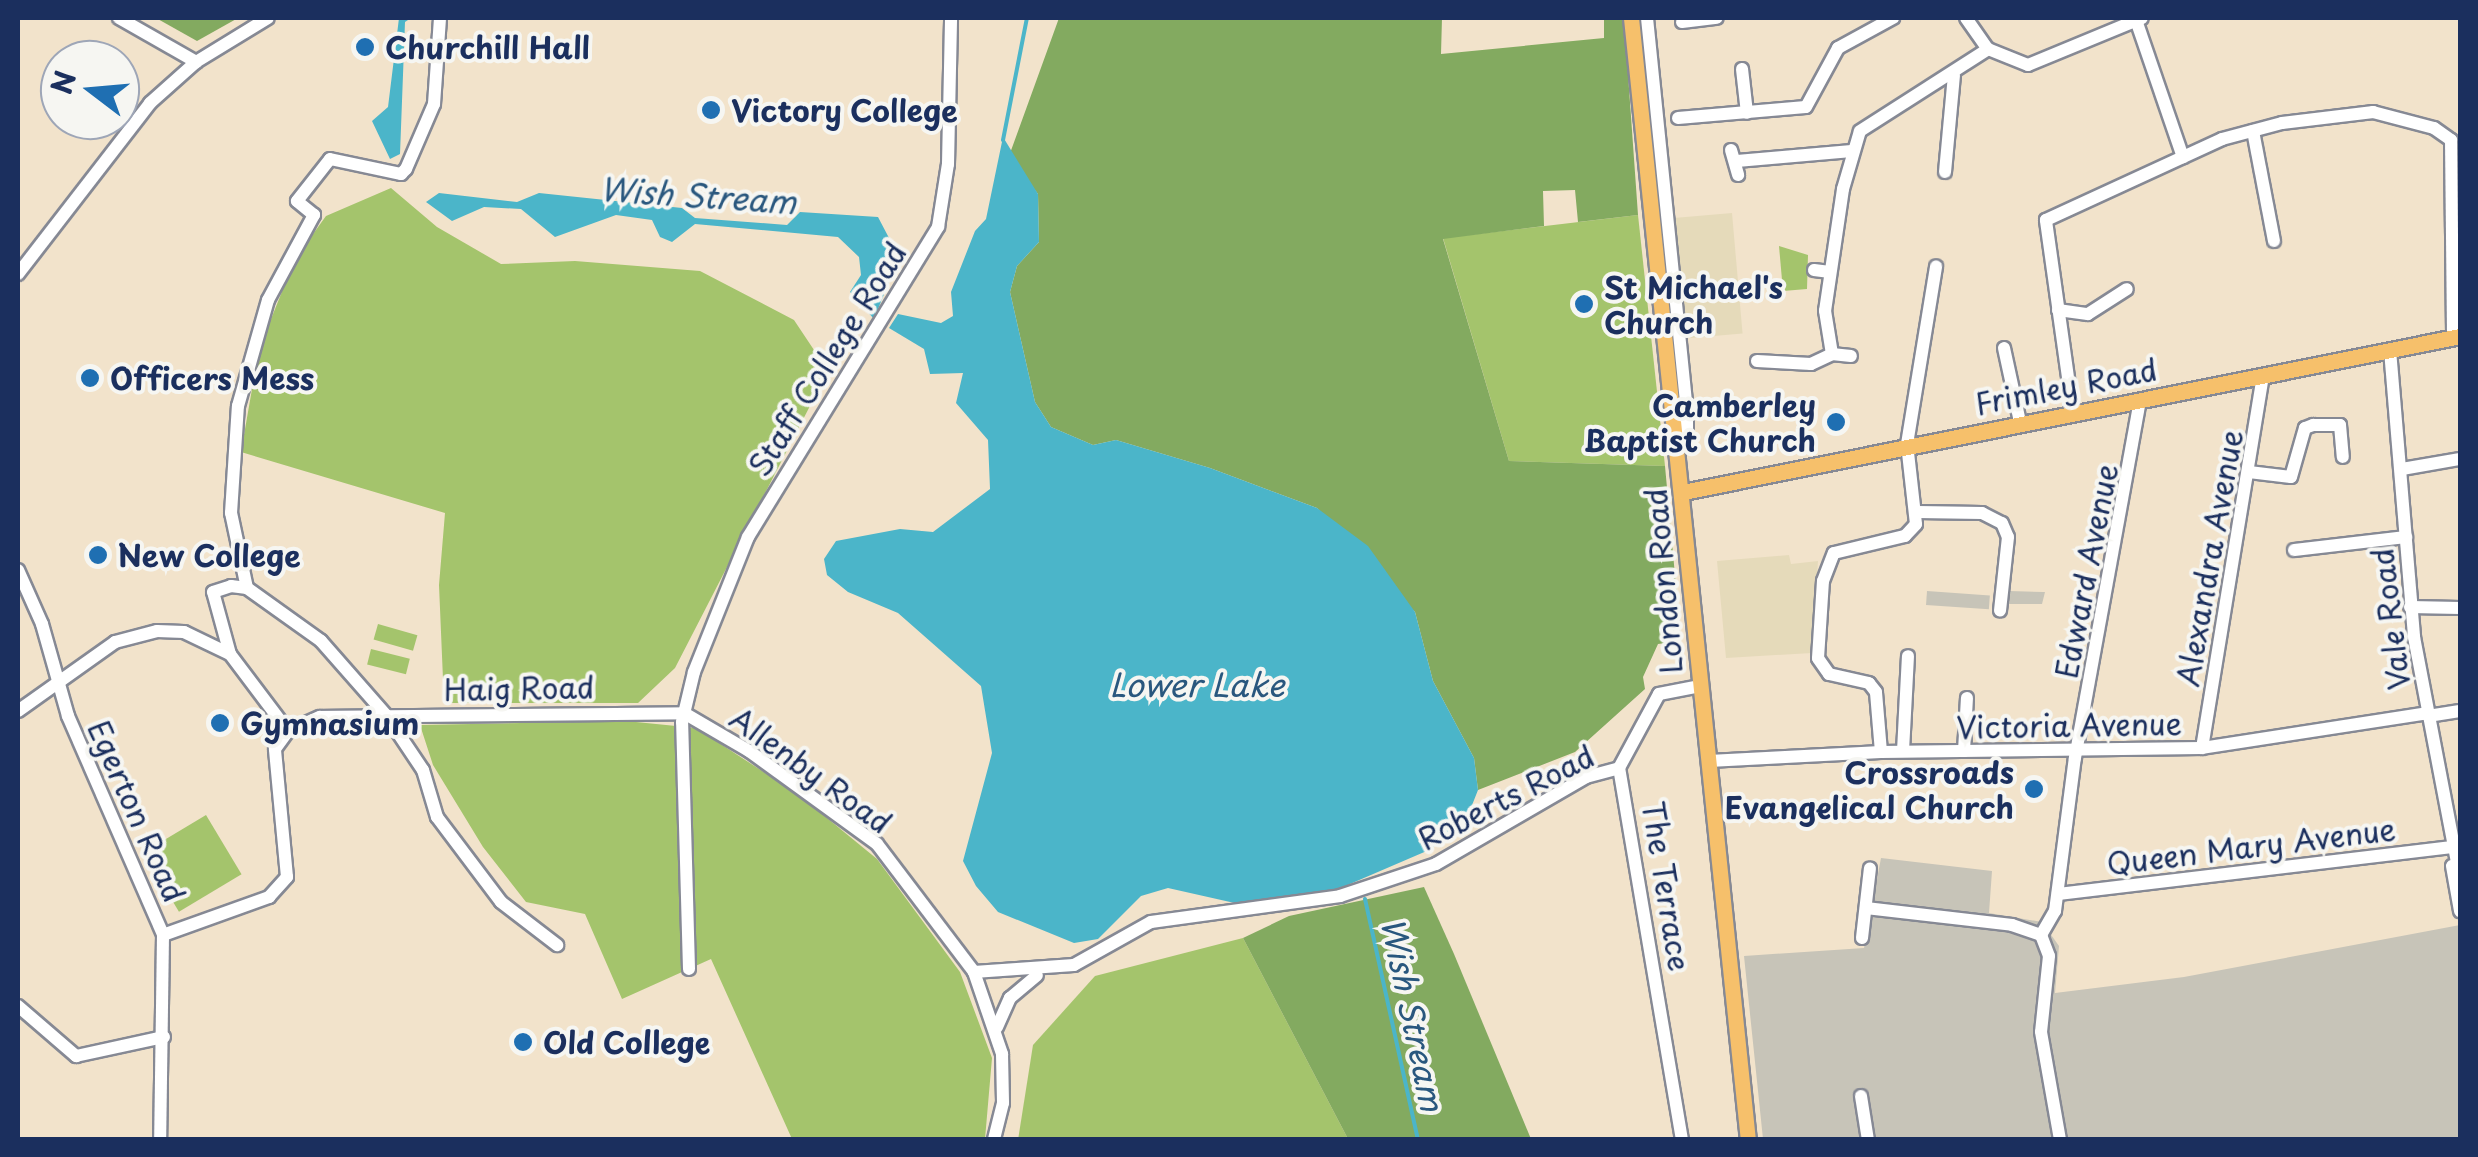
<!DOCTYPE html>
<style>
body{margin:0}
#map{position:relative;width:2478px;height:1157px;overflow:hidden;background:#f2e3cb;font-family:"Playpen Sans",sans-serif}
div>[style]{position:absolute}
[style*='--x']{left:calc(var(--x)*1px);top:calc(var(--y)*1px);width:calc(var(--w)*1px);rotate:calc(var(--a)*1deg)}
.built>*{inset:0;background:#e5daba;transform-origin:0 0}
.industrial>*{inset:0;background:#c7c4b8;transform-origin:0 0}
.green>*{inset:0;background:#a4c46c;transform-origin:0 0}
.forest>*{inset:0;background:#83aa60}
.water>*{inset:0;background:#4bb5c9}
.stream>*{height:4px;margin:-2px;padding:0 2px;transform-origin:2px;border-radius:2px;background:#4bb5c9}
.roads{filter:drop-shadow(2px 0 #868994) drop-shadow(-2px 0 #868994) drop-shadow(0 2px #868994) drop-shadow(0 -2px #868994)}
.minor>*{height:12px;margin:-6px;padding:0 6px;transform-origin:6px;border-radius:6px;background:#fff}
.major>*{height:15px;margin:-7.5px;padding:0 7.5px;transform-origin:7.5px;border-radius:7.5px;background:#f6c06b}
.dots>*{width:28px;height:28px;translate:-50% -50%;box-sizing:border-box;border:5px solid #f6f6f2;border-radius:50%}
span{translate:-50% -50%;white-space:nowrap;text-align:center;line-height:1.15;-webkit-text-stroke:8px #f6f6f2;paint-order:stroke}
.poi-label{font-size:30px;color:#1b2f5e;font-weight:700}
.left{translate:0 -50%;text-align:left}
.right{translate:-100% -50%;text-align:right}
.street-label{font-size:30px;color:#1b2f5e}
.water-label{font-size:32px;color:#29577e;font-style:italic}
.frame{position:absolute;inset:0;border:20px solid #1b2f5e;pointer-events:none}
.north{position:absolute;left:40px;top:40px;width:100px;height:100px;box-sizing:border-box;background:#f6f6f2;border:2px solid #9ea6b7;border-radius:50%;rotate:286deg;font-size:28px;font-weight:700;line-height:40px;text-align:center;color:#1b2f5e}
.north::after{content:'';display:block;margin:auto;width:35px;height:45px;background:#1f6fb2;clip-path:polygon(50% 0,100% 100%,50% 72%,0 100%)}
</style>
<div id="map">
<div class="built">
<div style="left:1732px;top:213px;width:121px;height:64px;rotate:85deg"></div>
<div style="clip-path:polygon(1789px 555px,1791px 564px,1818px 561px,1812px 653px,1726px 658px,1717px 561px)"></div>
</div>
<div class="industrial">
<div style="left:1927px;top:591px;width:63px;height:14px;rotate:4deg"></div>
<div style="clip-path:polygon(2009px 591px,2043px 592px,2045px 592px,2042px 604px,2009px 604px)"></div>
<div style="clip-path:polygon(1881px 858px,1992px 871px,1989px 913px,2042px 922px,2059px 946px,2055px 993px,2184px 977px,2460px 925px,2460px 1139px,1763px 1139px,1744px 956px,1864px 948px)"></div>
</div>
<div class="green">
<div style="clip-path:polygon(391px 188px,437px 227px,501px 264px,575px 261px,700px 271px,794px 320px,828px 371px,675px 668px,638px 703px,444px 703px,439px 585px,445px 513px,241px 452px,259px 349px,295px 259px,326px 216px)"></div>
<div style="clip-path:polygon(1638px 215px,1665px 466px,1509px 461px,1443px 238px)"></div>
<div style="clip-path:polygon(1779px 246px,1808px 255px,1807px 289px,1783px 291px)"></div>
<div style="left:378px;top:624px;width:41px;height:16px;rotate:16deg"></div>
<div style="left:371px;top:649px;width:40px;height:16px;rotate:14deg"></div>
<div style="clip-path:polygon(626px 721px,696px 728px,799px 795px,877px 859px,960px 972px,992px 1058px,985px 1139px,792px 1139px,711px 959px,622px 999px,585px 914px,526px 902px,483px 847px,433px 765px,420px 725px)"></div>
<div style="left:206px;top:815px;width:69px;height:73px;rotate:59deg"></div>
<div style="clip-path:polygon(1243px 938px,1348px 1139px,1018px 1140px,1033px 1045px,1095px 976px)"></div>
</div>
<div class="forest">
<div style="clip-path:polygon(156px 18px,238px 18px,197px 41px)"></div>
<div style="clip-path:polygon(1059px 18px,1442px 18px,1441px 54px,1604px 38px,1604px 18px,1624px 18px,1638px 215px,1578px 222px,1575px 190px,1543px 191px,1544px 226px,1443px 239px,1509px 461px,1665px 466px,1681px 641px,1658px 644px,1643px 677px,1645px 689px,1575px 752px,1478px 790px,1474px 758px,1433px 681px,1415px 612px,1317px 508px,1210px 468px,1116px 440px,1093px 445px,1051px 427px,1035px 402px,1010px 292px,1017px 266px,1039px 242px,1038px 194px,1009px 156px)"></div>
<div style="clip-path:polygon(1424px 887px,1454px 954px,1531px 1139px,1348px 1139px,1243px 938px,1289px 916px)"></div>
</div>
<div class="water">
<div style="clip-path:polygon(399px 18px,411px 18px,405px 22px,400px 154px,390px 159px,372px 121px,388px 107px)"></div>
<div style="clip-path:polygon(1003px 137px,1038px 194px,1039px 242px,1017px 266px,1010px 292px,1035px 402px,1051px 427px,1093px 445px,1116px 440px,1210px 468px,1317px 508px,1368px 546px,1415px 612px,1433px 681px,1474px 758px,1478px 790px,1465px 823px,1429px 850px,1336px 890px,1239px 904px,1168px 888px,1141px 896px,1098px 939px,1074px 943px,998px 912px,976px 886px,963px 861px,992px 753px,981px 686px,898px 613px,848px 592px,827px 575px,824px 559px,836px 541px,900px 529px,933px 532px,990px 489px,988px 440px,956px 403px,963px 373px,930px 374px,924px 349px,889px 328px,898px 314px,941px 323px,953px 316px,951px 292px,975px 231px,986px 219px)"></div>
<div style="clip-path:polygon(439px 193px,517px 202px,539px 193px,682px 208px,695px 218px,787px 225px,800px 212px,878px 217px,899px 257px,874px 319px,850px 292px,861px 275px,859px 257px,838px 237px,695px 224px,672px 242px,660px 237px,652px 220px,616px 215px,555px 237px,521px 209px,484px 207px,452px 221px,426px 202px)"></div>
</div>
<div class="stream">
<div style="--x:1003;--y:140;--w:124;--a:-78.9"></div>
<div style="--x:1365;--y:899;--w:247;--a:77.6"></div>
</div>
<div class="roads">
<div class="minor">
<div style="--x:119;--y:18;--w:89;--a:29.7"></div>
<div style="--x:1647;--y:18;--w:398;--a:84.2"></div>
<div style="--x:1687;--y:414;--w:19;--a:90"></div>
<div style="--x:1687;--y:433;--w:13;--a:141"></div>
<div style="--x:1966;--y:18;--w:38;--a:55"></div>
<div style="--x:1988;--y:49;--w:43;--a:21.8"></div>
<div style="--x:2028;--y:65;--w:123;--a:-22.4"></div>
<div style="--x:2136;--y:20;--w:145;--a:71.1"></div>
<div style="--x:1682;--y:22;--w:35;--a:-7"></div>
<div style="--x:1742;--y:69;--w:44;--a:83.5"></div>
<div style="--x:1678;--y:118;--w:128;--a:-4.9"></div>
<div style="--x:1806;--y:107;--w:67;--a:-61.5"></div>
<div style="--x:1838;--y:48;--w:63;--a:-28.6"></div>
<div style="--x:2253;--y:131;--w:112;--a:79.2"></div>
<div style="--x:1731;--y:150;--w:26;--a:74"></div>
<div style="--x:1737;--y:161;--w:115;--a:-5"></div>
<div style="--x:1945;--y:172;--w:97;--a:-84.7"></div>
<div style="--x:1814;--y:270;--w:16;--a:7"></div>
<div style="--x:18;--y:274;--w:216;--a:-52.3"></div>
<div style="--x:150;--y:103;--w:62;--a:-41.7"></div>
<div style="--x:196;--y:62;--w:84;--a:-31.4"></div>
<div style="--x:2058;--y:310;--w:30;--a:8"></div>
<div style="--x:2088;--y:314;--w:46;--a:-32.7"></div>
<div style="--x:2004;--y:348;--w:76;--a:77.8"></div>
<div style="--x:2390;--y:350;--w:288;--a:85.2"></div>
<div style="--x:2414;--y:637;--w:246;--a:79.2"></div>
<div style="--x:1832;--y:354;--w:44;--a:-99.2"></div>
<div style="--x:1825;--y:311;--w:123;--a:-81.6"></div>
<div style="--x:1843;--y:189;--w:60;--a:-73.7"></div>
<div style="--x:1860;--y:131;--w:152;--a:-32.6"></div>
<div style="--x:1757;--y:361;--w:54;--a:3.2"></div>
<div style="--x:1811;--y:364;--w:23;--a:-25"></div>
<div style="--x:1832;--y:354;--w:19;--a:6"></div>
<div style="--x:2073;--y:413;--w:195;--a:-98"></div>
<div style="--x:2046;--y:220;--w:194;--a:-24.7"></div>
<div style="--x:2222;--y:139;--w:62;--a:-14.9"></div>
<div style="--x:2282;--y:123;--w:92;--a:-6.9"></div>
<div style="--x:2373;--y:112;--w:63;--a:14.7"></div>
<div style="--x:2434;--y:128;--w:21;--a:35"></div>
<div style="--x:2451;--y:140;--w:198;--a:89.4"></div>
<div style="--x:2402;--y:469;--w:59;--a:-9.8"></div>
<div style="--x:2249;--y:472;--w:42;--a:6.8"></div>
<div style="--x:2291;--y:477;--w:51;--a:-74.1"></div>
<div style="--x:2305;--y:428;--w:9;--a:-21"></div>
<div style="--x:2313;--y:425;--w:27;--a:0"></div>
<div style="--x:2340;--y:425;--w:32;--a:85"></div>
<div style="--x:1918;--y:512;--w:64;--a:0.9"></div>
<div style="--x:1982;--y:513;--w:22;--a:27"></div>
<div style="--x:2002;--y:523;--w:15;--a:67"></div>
<div style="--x:2008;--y:537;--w:74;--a:96.2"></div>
<div style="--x:2294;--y:550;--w:113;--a:-6.6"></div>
<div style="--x:18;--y:570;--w:59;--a:66"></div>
<div style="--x:42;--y:624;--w:96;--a:74.2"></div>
<div style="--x:68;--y:716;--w:239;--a:66.5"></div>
<div style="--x:163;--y:935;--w:205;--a:90.8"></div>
<div style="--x:247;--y:588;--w:77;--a:-102"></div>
<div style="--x:231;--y:513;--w:107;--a:-86.3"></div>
<div style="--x:238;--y:406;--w:110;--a:-74.2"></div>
<div style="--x:268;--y:300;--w:97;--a:-61.6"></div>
<div style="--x:314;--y:215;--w:22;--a:-141"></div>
<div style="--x:297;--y:201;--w:53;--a:-51.8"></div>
<div style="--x:330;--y:159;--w:73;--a:11.9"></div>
<div style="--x:401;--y:174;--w:7;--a:-45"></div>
<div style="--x:406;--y:169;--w:71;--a:-66.7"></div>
<div style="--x:434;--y:104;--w:86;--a:-86"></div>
<div style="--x:2410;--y:607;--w:50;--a:1.1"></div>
<div style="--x:230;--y:654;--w:64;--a:-105.3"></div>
<div style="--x:213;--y:592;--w:19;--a:-18"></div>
<div style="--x:231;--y:586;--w:16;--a:7"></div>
<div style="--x:247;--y:588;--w:91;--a:35.6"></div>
<div style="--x:321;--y:641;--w:98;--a:48.7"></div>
<div style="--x:386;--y:715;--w:66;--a:56.1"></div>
<div style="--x:423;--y:770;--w:49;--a:73.4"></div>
<div style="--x:437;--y:817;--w:106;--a:53"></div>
<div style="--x:501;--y:902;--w:71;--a:37.5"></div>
<div style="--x:18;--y:711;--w:119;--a:-35.4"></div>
<div style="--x:115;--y:642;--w:43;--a:-14.7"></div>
<div style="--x:157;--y:631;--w:27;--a:2"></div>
<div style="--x:184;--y:632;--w:51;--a:25.6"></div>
<div style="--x:230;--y:654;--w:96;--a:53"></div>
<div style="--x:684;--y:713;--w:75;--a:30.3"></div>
<div style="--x:749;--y:751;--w:158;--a:36"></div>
<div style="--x:877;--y:844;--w:161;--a:52.8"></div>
<div style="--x:974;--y:972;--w:87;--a:71.1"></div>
<div style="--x:1002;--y:1054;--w:49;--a:88.8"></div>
<div style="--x:1003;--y:1103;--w:38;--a:104"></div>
<div style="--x:2428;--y:716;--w:32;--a:-9"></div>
<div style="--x:2202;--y:748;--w:376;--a:-80.7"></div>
<div style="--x:1903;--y:751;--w:95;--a:-87"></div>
<div style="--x:1964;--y:751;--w:53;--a:-86.8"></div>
<div style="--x:1881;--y:752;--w:60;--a:-94.8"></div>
<div style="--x:1876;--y:692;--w:11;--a:-128"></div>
<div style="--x:1869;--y:683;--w:41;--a:-167.3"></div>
<div style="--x:1829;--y:674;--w:19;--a:-125"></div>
<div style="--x:1818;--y:658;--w:77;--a:-86.3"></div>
<div style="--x:1823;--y:581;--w:30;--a:-69"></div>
<div style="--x:1834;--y:553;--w:73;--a:-13.5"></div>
<div style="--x:1905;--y:536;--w:16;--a:-47"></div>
<div style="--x:1916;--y:524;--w:81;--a:-96.4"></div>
<div style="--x:1907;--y:444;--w:180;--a:-80.7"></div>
<div style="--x:1709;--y:761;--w:172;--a:-3"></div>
<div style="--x:1881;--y:752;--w:321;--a:-0.7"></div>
<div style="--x:2202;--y:748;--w:228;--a:-8.8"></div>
<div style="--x:2452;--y:866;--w:46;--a:79.9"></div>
<div style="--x:2058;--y:894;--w:395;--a:-6.8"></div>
<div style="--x:1866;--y:908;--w:147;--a:6.6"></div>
<div style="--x:2012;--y:925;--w:31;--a:19"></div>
<div style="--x:163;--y:935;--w:113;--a:-19.7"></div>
<div style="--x:269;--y:897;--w:27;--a:-48"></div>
<div style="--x:287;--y:877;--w:129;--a:-95.4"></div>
<div style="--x:275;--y:749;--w:22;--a:-54"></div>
<div style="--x:288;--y:731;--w:35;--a:-24"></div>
<div style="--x:320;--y:717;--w:364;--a:-0.6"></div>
<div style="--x:2041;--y:935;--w:28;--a:-60"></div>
<div style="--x:2055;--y:911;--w:154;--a:-82.6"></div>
<div style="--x:2075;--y:758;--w:363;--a:-79.7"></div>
<div style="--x:2041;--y:935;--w:22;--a:69"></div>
<div style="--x:2049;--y:956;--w:76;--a:96"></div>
<div style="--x:2041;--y:1032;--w:110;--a:80"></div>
<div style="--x:1862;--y:938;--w:70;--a:-83.5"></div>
<div style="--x:689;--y:969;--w:247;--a:-91.6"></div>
<div style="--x:682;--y:722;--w:51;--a:-76.5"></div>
<div style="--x:694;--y:672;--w:145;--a:-68.2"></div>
<div style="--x:748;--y:537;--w:364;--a:-58.5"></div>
<div style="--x:938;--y:227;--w:64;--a:-81"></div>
<div style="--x:948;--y:164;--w:146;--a:-88.8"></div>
<div style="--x:974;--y:972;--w:100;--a:-4"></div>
<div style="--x:1074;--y:965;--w:88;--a:-29.2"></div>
<div style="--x:1151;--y:922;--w:191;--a:-7.8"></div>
<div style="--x:1340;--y:896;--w:101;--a:-18.4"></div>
<div style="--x:1436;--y:864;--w:173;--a:-30.1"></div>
<div style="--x:1586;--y:777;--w:34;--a:-15"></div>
<div style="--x:18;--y:1006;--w:77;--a:40.8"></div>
<div style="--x:76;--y:1056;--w:90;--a:-12.2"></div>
<div style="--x:997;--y:1027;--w:32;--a:-66"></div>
<div style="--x:1010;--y:998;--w:35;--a:-40"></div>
<div style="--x:1861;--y:1096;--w:45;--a:81"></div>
<div style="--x:1682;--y:1140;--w:377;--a:-99.6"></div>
<div style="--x:1619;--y:768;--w:84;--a:-61.6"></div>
<div style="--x:1659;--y:694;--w:42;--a:-11"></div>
</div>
<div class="major">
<div style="--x:1631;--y:18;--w:1128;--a:84.05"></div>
<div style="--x:1683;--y:492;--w:793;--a:-11.35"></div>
</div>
</div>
<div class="dots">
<div style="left:365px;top:47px;background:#1f6fb2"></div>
<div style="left:711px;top:110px;background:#1f6fb2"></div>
<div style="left:1584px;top:304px;background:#1f6fb2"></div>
<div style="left:90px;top:378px;background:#1f6fb2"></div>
<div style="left:1836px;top:422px;background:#1f6fb2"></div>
<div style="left:98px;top:555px;background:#1f6fb2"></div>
<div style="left:220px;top:723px;background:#1f6fb2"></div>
<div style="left:2034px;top:789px;background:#1f6fb2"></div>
<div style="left:523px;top:1042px;background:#1f6fb2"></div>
</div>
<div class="poi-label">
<span class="left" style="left:385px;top:47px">Churchill Hall</span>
<span class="left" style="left:731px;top:110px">Victory College</span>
<span class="left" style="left:1604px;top:304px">St Michael's<br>Church</span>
<span class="left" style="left:110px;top:378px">Officers Mess</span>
<span class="right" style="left:1816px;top:422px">Camberley<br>Baptist Church</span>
<span class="left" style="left:118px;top:555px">New College</span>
<span class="left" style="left:240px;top:723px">Gymnasium</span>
<span class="right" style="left:2014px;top:789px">Crossroads<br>Evangelical Church</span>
<span class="left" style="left:543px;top:1042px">Old College</span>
</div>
<div class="street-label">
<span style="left:827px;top:359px;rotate:-58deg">Staff College Road</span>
<span style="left:2066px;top:386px;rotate:-11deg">Frimley Road</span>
<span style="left:2209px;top:558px;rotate:-80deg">Alexandra Avenue</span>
<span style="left:2086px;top:571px;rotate:-79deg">Edward Avenue</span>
<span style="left:1663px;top:581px;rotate:-95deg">London Road</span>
<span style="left:2390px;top:619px;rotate:-97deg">Vale Road</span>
<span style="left:519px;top:688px;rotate:-1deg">Haig Road</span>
<span style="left:2069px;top:725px;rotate:-1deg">Victoria Avenue</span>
<span style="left:811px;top:770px;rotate:36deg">Allenby Road</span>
<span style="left:1506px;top:797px;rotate:-27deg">Roberts Road</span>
<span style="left:137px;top:811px;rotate:66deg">Egerton Road</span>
<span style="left:2251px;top:846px;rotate:-7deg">Queen Mary Avenue</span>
<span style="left:1667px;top:886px;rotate:81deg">The Terrace</span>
</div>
<div class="water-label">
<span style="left:698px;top:195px;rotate:4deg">Wish Stream</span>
<span style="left:1197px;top:684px">Lower Lake</span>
<span style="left:1413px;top:1014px;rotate:78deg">Wish Stream</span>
</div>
<div class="frame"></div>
<div class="north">N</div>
</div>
